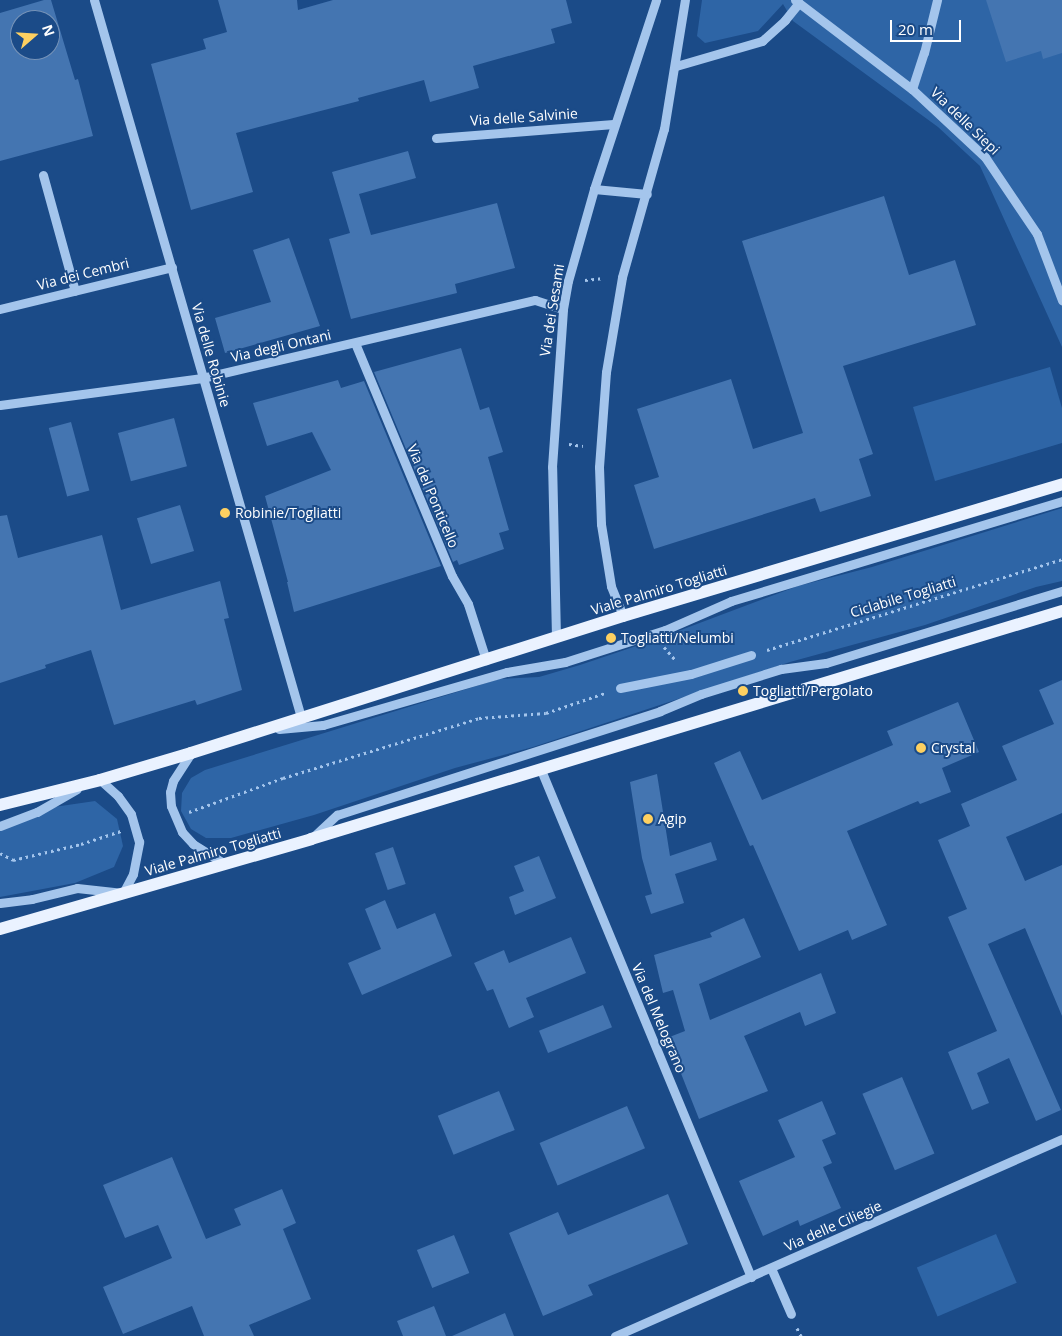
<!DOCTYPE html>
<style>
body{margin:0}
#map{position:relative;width:1062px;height:1336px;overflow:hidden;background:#1b4b88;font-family:"Open Sans",sans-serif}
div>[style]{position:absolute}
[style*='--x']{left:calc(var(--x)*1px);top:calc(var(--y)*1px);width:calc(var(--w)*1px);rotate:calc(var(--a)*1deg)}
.green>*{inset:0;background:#2e65a6;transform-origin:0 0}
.building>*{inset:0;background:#4475b1;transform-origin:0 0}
.path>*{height:3px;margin-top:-1.5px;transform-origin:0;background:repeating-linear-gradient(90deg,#a4c5ec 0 2.5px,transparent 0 6.5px)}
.minor>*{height:9px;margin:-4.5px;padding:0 4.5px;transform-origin:4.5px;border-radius:4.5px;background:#a4c5ec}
.major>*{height:12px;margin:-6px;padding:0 6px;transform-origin:6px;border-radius:6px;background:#eaf2ff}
.dots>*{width:14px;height:14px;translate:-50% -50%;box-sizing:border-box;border:2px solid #1b4b88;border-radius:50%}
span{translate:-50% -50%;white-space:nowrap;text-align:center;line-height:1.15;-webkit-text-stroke:4px #1b4b88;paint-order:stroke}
.street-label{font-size:14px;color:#fff}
.poi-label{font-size:14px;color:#fff}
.left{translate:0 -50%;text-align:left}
.north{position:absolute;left:10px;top:10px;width:50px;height:50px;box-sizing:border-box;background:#1b4b88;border:1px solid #7693b8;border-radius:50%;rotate:71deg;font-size:14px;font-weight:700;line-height:20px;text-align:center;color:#fff}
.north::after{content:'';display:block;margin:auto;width:18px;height:22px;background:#fdd061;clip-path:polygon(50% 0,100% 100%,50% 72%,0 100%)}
.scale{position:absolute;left:890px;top:20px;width:71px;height:22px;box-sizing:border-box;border:2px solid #fff;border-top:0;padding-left:6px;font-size:15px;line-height:18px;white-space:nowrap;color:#fff;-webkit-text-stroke:4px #1b4b88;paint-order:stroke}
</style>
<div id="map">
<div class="green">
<div style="clip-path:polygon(702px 0,1062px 0,1062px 347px,980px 166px,938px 127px,793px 21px,783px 4px,758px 31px,705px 43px,697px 36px)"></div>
<div style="clip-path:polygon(1050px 367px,1062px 408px,1062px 443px,935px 481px,913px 407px)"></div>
<div style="clip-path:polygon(1062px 508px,1062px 581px,1036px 587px,925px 625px,790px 662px,533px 747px,455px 768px,314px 815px,231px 838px,206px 838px,191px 829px,181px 811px,182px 793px,191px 778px,205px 770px,499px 679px,539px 677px,580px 665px,657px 639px,798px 586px,872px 567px)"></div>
<div style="clip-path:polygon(95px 801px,117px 819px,123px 846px,114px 867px,75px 883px,0 897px,0 831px,54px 807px)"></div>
<div style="left:996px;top:1234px;width:53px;height:86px;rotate:67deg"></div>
</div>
<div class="building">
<div style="clip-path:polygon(evenodd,44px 0,51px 0,75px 80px,78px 79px,93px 136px,0 161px,0 13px,44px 0,20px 20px,50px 20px,50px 50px,20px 50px,20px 20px)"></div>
<div style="clip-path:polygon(218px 0,297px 0,298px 10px,333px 0,566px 0,572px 23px,551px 29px,555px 43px,473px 66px,479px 88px,430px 102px,424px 80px,358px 98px,359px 101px,236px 133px,253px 192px,191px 210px,151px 64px,206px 49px,203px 39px,227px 32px)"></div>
<div style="clip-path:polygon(986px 0,1062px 0,1062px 53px,1043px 59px,1041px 51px,1006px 62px)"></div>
<div style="clip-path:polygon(408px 151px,416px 178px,359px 194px,371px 235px,497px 203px,515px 268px,455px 284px,457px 293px,351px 319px,329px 239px,350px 233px,332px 172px)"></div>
<div style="clip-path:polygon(884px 196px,909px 275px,955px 260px,976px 325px,843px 366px,873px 454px,859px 459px,871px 496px,820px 512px,815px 498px,654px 549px,634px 485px,659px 477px,637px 409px,731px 379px,753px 449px,803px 433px,742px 241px)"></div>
<div style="clip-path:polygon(289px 238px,320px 326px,225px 353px,215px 318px,271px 302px,253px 250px)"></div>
<div style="clip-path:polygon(461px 348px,480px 410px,489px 407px,503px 452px,488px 457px,509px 530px,499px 533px,504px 549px,459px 565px,457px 560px,453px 562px,374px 372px)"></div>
<div style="clip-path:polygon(338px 380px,341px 388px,364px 381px,441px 566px,294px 612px,287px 582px,288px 582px,265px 496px,331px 470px,312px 432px,267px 446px,253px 403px)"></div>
<div style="left:174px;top:418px;width:50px;height:58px;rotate:75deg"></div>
<div style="left:71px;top:422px;width:71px;height:23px;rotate:75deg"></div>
<div style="left:180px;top:505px;width:48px;height:45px;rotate:73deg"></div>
<div style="clip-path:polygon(7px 515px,18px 558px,102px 535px,121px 610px,220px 581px,229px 618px,224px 619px,242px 690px,197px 705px,195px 700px,114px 725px,91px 650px,45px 665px,46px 668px,0 683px,0 516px)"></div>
<div style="clip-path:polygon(1062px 680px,1062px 813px,1006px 837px,1025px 881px,1062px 865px,1062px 1016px,1025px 928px,988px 944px,1061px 1110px,1036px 1121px,1009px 1058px,977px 1073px,989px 1103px,972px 1110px,948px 1052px,997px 1031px,948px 917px,967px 909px,938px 840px,970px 826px,961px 804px,1017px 780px,1002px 746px,1054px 724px,1039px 690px)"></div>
<div style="clip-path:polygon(958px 702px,979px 752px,942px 768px,951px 792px,920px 804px,918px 801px,847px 831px,887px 925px,852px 940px,848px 930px,799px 951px,753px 845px,750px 846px,714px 763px,740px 751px,762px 800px,893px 745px,887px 731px)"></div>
<div style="clip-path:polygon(657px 774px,670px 856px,711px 842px,717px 860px,675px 874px,684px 903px,651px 914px,645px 896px,652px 894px,642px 858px,630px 782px)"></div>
<div style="left:393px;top:847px;width:39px;height:19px;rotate:71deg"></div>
<div style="clip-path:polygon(539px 856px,556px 898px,515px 915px,509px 897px,524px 891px,514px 866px)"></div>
<div style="clip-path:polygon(385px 900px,397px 929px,435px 913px,452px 956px,362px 995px,348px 963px,381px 949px,365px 909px)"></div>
<div style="clip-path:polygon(744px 918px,761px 957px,699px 984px,710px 1020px,821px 973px,836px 1013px,805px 1026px,800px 1012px,744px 1036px,768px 1091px,699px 1119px,667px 1038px,685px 1031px,673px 990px,663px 993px,654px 955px,712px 937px,710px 933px)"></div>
<div style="clip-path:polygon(571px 937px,586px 973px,526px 998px,534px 1017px,509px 1028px,493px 989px,487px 991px,474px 963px,504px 950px,509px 963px)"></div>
<div style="left:603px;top:1005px;width:24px;height:69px;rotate:68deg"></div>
<div style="left:902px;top:1077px;width:83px;height:43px;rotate:67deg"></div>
<div style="left:499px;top:1091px;width:42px;height:66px;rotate:68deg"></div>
<div style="clip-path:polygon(822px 1101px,836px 1134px,822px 1140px,832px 1163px,823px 1167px,841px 1208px,800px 1226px,798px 1220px,763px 1236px,739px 1181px,795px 1157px,778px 1120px)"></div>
<div style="left:627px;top:1106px;width:46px;height:95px;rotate:67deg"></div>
<div style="clip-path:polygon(172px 1157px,206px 1239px,241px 1225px,234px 1209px,282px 1189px,296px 1223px,283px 1229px,311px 1299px,249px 1325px,254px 1336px,204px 1336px,192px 1306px,123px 1334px,103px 1287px,172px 1258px,158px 1225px,125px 1238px,103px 1185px)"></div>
<div style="clip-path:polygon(668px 1194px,688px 1244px,588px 1285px,593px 1295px,543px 1316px,509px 1233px,558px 1212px,568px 1235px)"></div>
<div style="left:454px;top:1235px;width:41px;height:40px;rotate:68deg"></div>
<div style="clip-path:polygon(434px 1306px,446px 1336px,403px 1336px,397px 1321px)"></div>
<div style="clip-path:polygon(505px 1313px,514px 1336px,452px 1336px)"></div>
</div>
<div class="path">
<div style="--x:585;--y:280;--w:19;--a:-6"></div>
<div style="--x:569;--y:444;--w:14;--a:8"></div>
<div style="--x:664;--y:647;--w:18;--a:49"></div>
<div style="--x:767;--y:650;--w:309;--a:-17.1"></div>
<div style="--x:189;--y:812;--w:100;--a:-19.9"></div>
<div style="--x:283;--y:778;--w:205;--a:-17"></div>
<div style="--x:479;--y:718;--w:67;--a:-4.3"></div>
<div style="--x:546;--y:713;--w:62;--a:-18.7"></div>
<div style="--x:0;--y:853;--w:15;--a:28"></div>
<div style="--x:13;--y:860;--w:70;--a:-13.2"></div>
<div style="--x:81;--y:844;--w:42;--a:-18"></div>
<div style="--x:797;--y:1328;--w:9;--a:63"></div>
</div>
<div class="minor">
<div style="--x:94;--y:0;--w:746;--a:73.9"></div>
<div style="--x:795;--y:0;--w:147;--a:37.3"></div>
<div style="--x:912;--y:89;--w:100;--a:43"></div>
<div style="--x:985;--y:157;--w:93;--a:56"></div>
<div style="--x:1037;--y:234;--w:71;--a:69.3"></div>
<div style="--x:676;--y:66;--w:90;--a:-16.2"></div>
<div style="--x:762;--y:41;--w:31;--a:-42"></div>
<div style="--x:785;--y:20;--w:22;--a:-51"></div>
<div style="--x:912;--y:89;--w:38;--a:-72"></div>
<div style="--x:924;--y:53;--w:55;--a:-76.2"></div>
<div style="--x:436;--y:138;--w:178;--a:-4.5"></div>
<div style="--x:43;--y:175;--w:120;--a:74.6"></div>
<div style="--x:594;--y:189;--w:53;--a:5.4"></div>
<div style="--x:0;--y:309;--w:177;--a:-13.7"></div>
<div style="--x:355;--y:343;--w:252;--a:67.4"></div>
<div style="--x:452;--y:576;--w:32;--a:60"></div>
<div style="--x:468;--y:604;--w:59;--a:72.2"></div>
<div style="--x:0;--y:405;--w:204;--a:-7.6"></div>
<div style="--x:202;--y:378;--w:342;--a:-13.2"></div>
<div style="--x:535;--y:300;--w:29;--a:18"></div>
<div style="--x:623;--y:616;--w:32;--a:-112"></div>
<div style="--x:611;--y:586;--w:63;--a:-99.2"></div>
<div style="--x:601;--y:524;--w:57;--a:-92"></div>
<div style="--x:599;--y:467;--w:95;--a:-85.8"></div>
<div style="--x:606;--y:372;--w:96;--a:-80.4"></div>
<div style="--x:622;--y:277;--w:154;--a:-74.2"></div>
<div style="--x:664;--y:129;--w:131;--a:-80.8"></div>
<div style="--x:556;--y:637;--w:170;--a:-91.3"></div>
<div style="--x:552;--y:467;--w:158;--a:-86"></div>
<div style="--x:563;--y:309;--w:28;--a:-80"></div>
<div style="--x:568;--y:281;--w:96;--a:-74.2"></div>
<div style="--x:594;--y:189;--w:199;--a:-71.8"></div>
<div style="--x:620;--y:688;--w:72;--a:-11.2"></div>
<div style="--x:691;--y:674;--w:63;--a:-17.6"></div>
<div style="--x:279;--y:729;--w:44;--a:-5.2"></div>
<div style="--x:323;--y:725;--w:191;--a:-16.1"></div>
<div style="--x:507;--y:672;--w:59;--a:-9.8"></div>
<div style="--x:565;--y:662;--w:105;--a:-17.7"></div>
<div style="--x:665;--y:630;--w:72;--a:-23.7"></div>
<div style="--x:731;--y:601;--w:346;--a:-16.8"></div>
<div style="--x:191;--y:753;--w:33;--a:123"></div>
<div style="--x:173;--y:781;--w:11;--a:105"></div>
<div style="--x:170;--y:792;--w:14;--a:86"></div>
<div style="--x:171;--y:806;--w:28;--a:67"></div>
<div style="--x:182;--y:832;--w:16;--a:47"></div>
<div style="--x:193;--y:844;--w:36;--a:32"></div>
<div style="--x:541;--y:770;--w:549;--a:67.5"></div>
<div style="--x:0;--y:826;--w:40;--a:-21"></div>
<div style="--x:37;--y:812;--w:46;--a:-29.9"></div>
<div style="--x:313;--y:837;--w:33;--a:-43"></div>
<div style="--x:337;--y:815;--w:339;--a:-17.8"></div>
<div style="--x:660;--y:711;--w:44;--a:-22.5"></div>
<div style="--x:701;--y:694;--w:84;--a:-17.4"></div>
<div style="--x:781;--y:669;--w:45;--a:-7.6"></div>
<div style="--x:826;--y:663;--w:247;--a:-17"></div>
<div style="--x:0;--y:903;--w:32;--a:-7"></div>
<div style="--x:32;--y:899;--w:46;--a:-13.7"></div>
<div style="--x:77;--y:888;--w:46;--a:6.2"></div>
<div style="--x:123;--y:893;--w:21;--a:-62"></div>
<div style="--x:133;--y:874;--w:33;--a:-79"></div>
<div style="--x:139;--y:842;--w:29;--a:-106"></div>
<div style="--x:131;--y:814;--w:22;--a:-126"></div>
<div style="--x:118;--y:796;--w:24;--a:-138"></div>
<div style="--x:771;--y:1268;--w:50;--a:66.5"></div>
<div style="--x:615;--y:1336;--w:488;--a:-23.8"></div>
</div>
<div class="major">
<div style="--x:0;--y:805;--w:103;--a:-14"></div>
<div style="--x:100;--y:780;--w:95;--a:-16.5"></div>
<div style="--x:191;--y:753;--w:453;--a:-17.6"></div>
<div style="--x:623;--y:616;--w:458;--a:-16.7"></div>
<div style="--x:0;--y:929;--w:324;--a:-16.1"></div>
<div style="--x:311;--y:839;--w:785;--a:-16.89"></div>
</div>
<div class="dots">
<div style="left:225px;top:513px;background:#fdd061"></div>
<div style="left:611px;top:638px;background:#fdd061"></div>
<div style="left:743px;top:691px;background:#fdd061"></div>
<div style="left:921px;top:748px;background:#fdd061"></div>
<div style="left:648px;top:819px;background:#fdd061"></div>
</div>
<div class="street-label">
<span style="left:524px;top:117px;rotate:-4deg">Via delle Salvinie</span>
<span style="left:965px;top:121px;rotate:44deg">Via delle Siepi</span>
<span style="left:83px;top:274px;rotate:-14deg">Via dei Cembri</span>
<span style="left:552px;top:310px;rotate:-81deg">Via dei Sesami</span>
<span style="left:281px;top:346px;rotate:-13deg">Via degli Ontani</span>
<span style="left:211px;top:355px;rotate:74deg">Via delle Robinie</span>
<span style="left:433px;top:496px;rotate:67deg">Via del Ponticello</span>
<span style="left:659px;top:590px;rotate:-17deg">Viale Palmiro Togliatti</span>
<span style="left:903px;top:597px;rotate:-17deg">Ciclabile Togliatti</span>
<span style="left:213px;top:852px;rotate:-16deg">Viale Palmiro Togliatti</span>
<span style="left:659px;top:1018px;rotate:67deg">Via del Melograno</span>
<span style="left:833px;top:1226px;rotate:-24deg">Via delle Ciliegie</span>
</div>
<div class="poi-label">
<span class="left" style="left:235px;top:513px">Robinie/Togliatti</span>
<span class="left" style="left:621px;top:638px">Togliatti/Nelumbi</span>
<span class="left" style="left:753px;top:691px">Togliatti/Pergolato</span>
<span class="left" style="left:931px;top:748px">Crystal</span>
<span class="left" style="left:658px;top:819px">Agip</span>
</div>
<div class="north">N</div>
<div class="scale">20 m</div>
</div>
